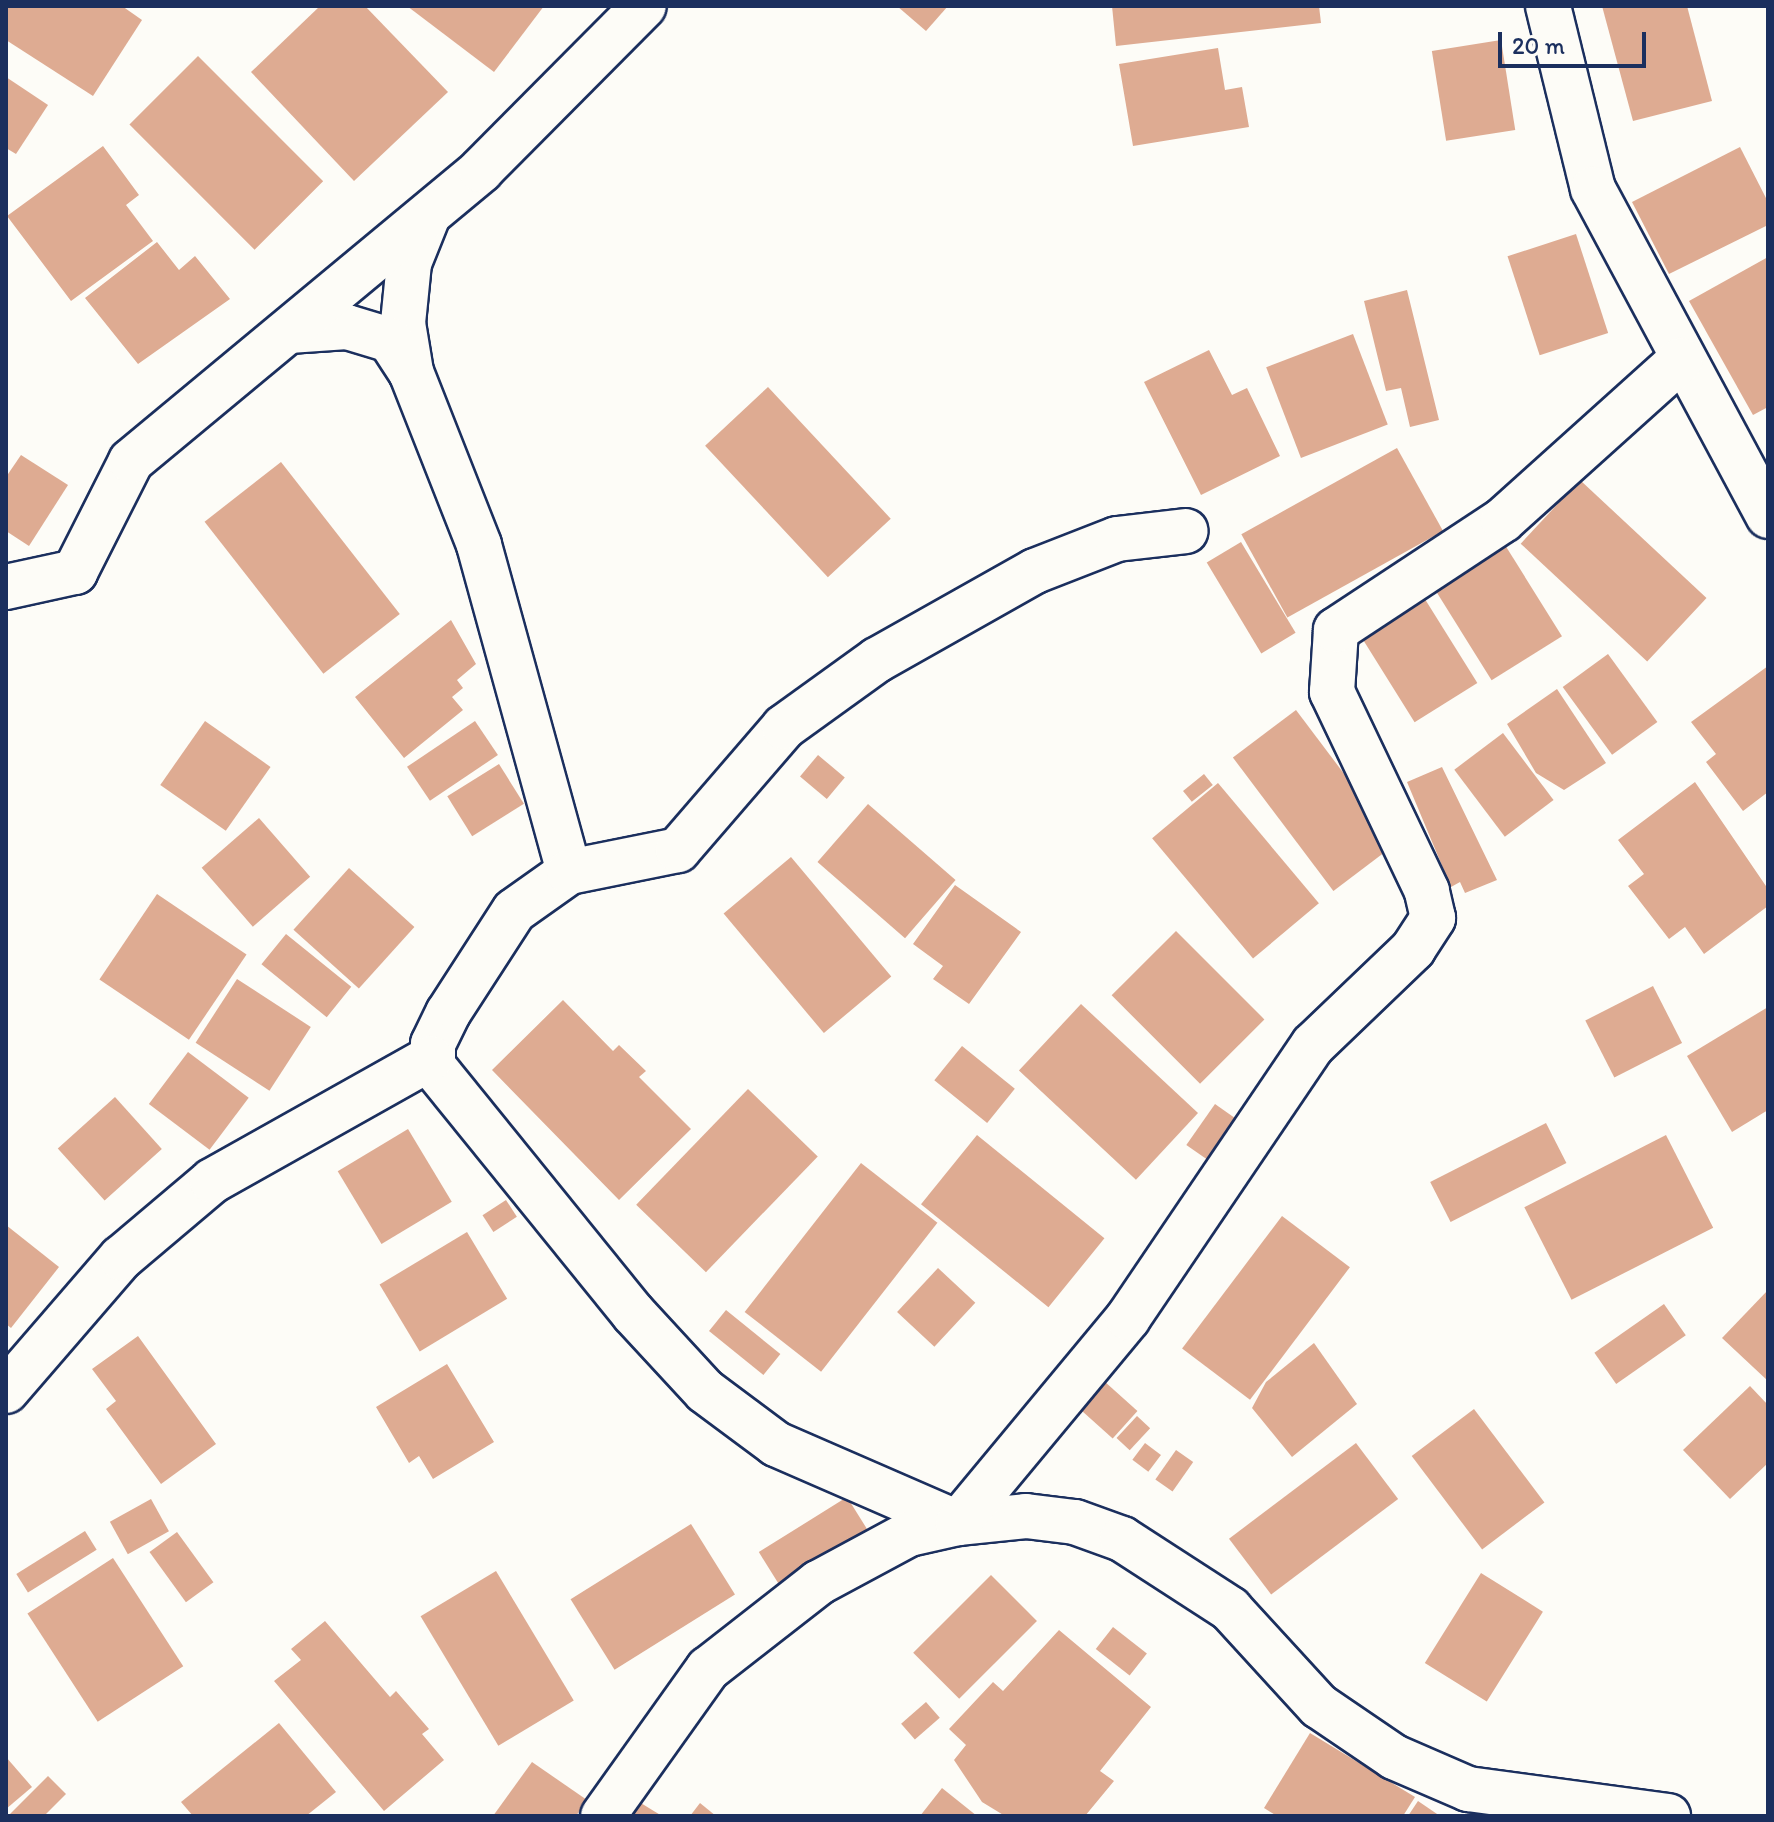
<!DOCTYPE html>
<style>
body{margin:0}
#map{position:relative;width:1774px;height:1822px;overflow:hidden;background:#fdfcf7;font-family:Itim,sans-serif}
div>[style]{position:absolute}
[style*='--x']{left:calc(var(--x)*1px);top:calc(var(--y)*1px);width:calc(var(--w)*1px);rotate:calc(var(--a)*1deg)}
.building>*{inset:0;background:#deab92;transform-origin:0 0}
.roads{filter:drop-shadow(2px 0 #1b2f5e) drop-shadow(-2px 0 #1b2f5e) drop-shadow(0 2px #1b2f5e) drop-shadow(0 -2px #1b2f5e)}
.minor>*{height:44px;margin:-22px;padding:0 22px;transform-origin:22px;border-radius:22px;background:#fdfcf7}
span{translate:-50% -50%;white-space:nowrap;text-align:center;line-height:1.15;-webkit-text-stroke:8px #fdfcf7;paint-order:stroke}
.frame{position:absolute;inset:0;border:8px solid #1b2f5e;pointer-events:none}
.scale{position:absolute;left:1498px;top:32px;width:148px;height:36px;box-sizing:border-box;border:4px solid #1b2f5e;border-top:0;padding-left:10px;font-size:24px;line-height:28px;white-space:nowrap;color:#1b2f5e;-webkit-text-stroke:6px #fdfcf7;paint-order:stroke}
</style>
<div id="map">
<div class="building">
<div style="clip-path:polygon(6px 6px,122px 6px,142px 20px,93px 96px,6px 40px)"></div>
<div style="clip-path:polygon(320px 6px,365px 6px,448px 92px,354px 181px,251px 72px)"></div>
<div style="clip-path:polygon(407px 6px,544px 6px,494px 72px)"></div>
<div style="clip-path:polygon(897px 6px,948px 6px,926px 31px)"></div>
<div style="clip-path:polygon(1112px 6px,1319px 6px,1321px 23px,1116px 46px)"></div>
<div style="clip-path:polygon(1602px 6px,1687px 6px,1712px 101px,1633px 121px)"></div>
<div style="left:1501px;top:40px;width:91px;height:70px;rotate:81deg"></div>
<div style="clip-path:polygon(1218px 48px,1225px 90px,1242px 87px,1249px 127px,1133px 146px,1119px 64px)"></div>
<div style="left:198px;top:56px;width:177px;height:97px;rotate:45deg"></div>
<div style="clip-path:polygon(6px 77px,48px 105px,16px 154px,6px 148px)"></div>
<div style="clip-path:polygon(103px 146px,139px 195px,126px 205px,153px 241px,71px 301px,7px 216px)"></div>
<div style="clip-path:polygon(1740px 147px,1768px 202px,1768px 225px,1669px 274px,1632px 202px)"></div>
<div style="left:1576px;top:234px;width:104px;height:72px;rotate:72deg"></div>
<div style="clip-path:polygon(157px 242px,179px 270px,195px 256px,230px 299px,138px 364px,85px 298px)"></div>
<div style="clip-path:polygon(1768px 257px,1768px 407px,1753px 415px,1689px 301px)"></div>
<div style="clip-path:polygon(1407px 290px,1439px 420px,1410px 427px,1401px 388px,1386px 391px,1364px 301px)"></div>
<div style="left:1353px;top:334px;width:97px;height:93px;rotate:69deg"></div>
<div style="clip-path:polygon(1209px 350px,1232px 395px,1247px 388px,1280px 456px,1201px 495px,1144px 382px)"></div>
<div style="left:768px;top:387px;width:180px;height:86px;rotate:47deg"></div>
<div style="left:1397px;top:448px;width:95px;height:178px;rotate:61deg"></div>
<div style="clip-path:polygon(21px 455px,68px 485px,29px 546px,6px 531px,6px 477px)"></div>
<div style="left:281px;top:462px;width:193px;height:97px;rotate:52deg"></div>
<div style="left:1580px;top:480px;width:173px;height:87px;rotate:43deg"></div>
<div style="left:1500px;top:537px;width:117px;height:83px;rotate:58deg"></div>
<div style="left:1241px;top:542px;width:106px;height:40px;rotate:59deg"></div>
<div style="left:1418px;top:588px;width:112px;height:74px;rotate:58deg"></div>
<div style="clip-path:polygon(451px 620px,476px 664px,457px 680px,463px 688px,452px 697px,463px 710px,404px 758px,355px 697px)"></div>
<div style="left:1608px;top:654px;width:84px;height:56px;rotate:54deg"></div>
<div style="clip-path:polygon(1768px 666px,1768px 792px,1743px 811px,1706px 762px,1716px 754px,1691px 722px)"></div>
<div style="clip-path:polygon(1557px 689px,1606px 763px,1564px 790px,1536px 773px,1507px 724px)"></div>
<div style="left:1296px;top:710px;width:167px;height:79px;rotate:53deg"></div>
<div style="left:205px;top:721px;width:80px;height:78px;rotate:35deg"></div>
<div style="left:475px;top:721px;width:41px;height:82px;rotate:56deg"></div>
<div style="left:1503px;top:733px;width:84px;height:61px;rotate:53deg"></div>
<div style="left:818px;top:755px;width:35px;height:28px;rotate:40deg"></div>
<div style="left:499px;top:764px;width:47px;height:61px;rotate:58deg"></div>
<div style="clip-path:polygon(1442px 767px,1497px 880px,1465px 893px,1460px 882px,1451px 887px,1407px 782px)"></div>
<div style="left:1204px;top:774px;width:14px;height:27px;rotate:51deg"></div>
<div style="clip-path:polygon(1695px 782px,1768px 889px,1768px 906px,1704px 954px,1685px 927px,1669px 939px,1628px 886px,1644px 874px,1618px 840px)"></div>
<div style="left:1218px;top:783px;width:157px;height:86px;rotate:50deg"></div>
<div style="left:868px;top:804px;width:116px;height:77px;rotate:41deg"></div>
<div style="left:259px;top:818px;width:78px;height:76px;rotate:49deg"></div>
<div style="left:791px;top:857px;width:156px;height:88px;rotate:50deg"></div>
<div style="left:349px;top:868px;width:88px;height:83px;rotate:42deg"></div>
<div style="clip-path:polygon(955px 885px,1021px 932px,969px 1004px,933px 979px,943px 966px,913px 944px)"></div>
<div style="left:157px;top:894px;width:108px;height:103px;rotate:34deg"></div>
<div style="left:1176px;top:931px;width:125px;height:91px;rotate:45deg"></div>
<div style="left:286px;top:934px;width:84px;height:39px;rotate:39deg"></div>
<div style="left:237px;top:979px;width:88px;height:76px;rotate:33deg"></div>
<div style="left:1653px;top:986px;width:64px;height:76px;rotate:63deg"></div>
<div style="clip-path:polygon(563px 1000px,613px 1051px,619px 1045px,646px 1071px,639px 1077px,691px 1129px,619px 1200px,492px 1070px)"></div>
<div style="left:1081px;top:1004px;width:160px;height:91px;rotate:43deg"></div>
<div style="clip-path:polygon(1768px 1007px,1768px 1110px,1732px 1132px,1687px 1056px)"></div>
<div style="left:962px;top:1046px;width:68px;height:44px;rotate:39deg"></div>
<div style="left:188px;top:1052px;width:76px;height:65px;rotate:37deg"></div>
<div style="left:748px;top:1089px;width:97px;height:161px;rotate:44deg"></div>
<div style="left:115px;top:1097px;width:70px;height:77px;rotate:48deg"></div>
<div style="left:1215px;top:1104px;width:29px;height:50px;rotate:35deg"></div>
<div style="left:1546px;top:1123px;width:45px;height:130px;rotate:63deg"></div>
<div style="left:408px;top:1129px;width:85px;height:82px;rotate:59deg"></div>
<div style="left:977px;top:1135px;width:164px;height:89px;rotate:39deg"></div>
<div style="left:1666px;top:1135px;width:104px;height:159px;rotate:63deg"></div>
<div style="left:861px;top:1163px;width:97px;height:189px;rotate:38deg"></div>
<div style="left:506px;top:1200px;width:20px;height:28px;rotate:57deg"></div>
<div style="left:1282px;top:1216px;width:85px;height:166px;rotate:37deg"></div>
<div style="clip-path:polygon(6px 1225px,59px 1267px,11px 1328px,6px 1324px)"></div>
<div style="left:467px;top:1232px;width:78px;height:102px;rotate:59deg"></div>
<div style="left:938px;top:1268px;width:51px;height:60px;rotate:43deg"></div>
<div style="clip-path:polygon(1768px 1290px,1768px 1381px,1722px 1338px)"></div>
<div style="left:1664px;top:1304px;width:38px;height:85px;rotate:55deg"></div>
<div style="left:726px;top:1310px;width:70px;height:27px;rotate:39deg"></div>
<div style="clip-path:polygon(138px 1336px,216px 1444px,161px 1484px,106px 1409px,116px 1401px,92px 1369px)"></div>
<div style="clip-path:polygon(1314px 1343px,1357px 1404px,1292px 1457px,1252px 1408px,1266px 1382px)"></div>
<div style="clip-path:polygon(447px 1364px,494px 1442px,433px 1479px,419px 1456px,409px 1463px,376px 1407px)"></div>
<div style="left:1104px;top:1381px;width:45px;height:37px;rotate:42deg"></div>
<div style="clip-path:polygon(1750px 1386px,1768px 1405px,1768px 1463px,1730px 1499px,1683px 1450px)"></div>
<div style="left:1474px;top:1409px;width:117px;height:78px;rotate:53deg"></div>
<div style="left:1137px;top:1416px;width:18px;height:30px;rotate:43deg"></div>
<div style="left:1145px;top:1443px;width:20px;height:21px;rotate:37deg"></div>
<div style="left:1356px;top:1443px;width:70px;height:159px;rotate:53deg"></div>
<div style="left:1176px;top:1450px;width:21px;height:36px;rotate:35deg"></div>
<div style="left:847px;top:1497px;width:40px;height:104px;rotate:58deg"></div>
<div style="left:151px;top:1499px;width:37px;height:47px;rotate:61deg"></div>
<div style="left:691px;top:1524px;width:83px;height:142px;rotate:58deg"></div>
<div style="left:85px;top:1531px;width:22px;height:81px;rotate:58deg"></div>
<div style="left:177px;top:1532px;width:62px;height:34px;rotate:54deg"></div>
<div style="left:113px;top:1558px;width:129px;height:102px;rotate:57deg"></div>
<div style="left:496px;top:1571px;width:151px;height:88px;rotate:59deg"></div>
<div style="left:1481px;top:1573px;width:73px;height:106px;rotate:32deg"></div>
<div style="left:991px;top:1575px;width:65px;height:110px;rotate:45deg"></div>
<div style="clip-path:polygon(325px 1621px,390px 1697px,396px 1691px,429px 1729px,422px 1734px,444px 1760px,384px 1811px,274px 1681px,301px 1660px,291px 1649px)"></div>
<div style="left:1113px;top:1627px;width:43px;height:28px;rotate:38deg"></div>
<div style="clip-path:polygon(1059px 1630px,1151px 1707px,1100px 1771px,1114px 1781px,1085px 1816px,1005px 1816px,982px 1802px,954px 1760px,966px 1745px,949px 1729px,993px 1682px,1003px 1691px)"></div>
<div style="left:926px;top:1702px;width:21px;height:33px;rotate:49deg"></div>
<div style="clip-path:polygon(279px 1723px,336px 1792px,306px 1816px,193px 1816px,181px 1802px)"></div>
<div style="clip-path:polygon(1310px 1733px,1415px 1797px,1403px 1816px,1277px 1816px,1264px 1808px)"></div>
<div style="clip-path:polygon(6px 1757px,32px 1787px,6px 1809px)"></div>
<div style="clip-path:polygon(532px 1762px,587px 1800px,576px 1816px,493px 1816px)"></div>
<div style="clip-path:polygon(48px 1776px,66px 1794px,44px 1816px,8px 1816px)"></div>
<div style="clip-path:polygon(942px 1788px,977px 1816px,920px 1816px)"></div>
<div style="clip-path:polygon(631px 1797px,662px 1816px,620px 1816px)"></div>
<div style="clip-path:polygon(1418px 1801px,1440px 1816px,1408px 1816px)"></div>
<div style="clip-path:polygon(700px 1803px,716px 1816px,690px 1816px)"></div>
</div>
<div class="roads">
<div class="minor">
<div style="--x:1548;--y:6;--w:188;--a:76.2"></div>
<div style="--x:1593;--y:189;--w:371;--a:61.8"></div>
<div style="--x:427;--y:218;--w:48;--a:111.8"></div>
<div style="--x:409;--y:263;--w:60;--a:95.7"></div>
<div style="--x:403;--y:323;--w:50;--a:80.7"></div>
<div style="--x:411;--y:372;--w:186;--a:68.5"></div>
<div style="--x:479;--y:545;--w:339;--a:74.6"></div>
<div style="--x:569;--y:872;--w:67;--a:144.7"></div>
<div style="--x:514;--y:911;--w:121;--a:122.9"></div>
<div style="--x:448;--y:1013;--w:34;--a:116"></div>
<div style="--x:433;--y:1044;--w:22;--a:90"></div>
<div style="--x:433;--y:1066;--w:318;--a:51"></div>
<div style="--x:633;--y:1313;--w:106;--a:47.3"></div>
<div style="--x:705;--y:1391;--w:89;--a:36.7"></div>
<div style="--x:776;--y:1444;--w:198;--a:23.5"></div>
<div style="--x:958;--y:1523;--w:68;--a:-5.9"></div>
<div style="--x:1026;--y:1516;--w:49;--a:7"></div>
<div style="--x:1075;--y:1522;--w:50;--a:19.9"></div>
<div style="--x:1122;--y:1539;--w:129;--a:32.9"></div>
<div style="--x:1230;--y:1609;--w:132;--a:47.5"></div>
<div style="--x:1319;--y:1706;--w:91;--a:34.2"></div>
<div style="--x:1394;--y:1757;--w:81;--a:23.4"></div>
<div style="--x:1468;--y:1789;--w:202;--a:7.7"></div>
<div style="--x:289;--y:331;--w:58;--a:-3.9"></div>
<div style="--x:347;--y:327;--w:45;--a:16.8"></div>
<div style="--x:390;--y:340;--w:38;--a:57"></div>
<div style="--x:6;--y:587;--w:71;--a:-12.3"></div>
<div style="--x:75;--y:572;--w:124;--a:-63.2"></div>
<div style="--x:131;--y:461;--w:455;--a:-39.7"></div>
<div style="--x:481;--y:170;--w:231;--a:-45.2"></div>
<div style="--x:569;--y:872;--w:111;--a:-11.4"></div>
<div style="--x:678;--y:850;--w:162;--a:-49.2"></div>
<div style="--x:784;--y:727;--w:115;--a:-35.8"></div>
<div style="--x:877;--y:660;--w:181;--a:-29.4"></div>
<div style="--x:1035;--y:571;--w:88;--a:-21.3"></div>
<div style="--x:1117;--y:539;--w:69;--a:-6.6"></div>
<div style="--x:6;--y:1391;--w:176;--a:-49.2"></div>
<div style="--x:121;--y:1258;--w:119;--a:-40.2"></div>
<div style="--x:212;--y:1181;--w:251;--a:-29.3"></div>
<div style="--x:603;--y:1816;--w:181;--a:-54.5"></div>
<div style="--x:708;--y:1669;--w:140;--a:-38"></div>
<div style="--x:818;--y:1583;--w:103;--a:-28.3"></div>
<div style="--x:909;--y:1534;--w:50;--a:-12.7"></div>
<div style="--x:958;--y:1523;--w:266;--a:-50.3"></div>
<div style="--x:1128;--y:1318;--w:330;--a:-55.9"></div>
<div style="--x:1313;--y:1045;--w:139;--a:-43.8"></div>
<div style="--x:1413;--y:949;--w:37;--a:-57"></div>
<div style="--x:1433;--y:918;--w:28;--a:-103"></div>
<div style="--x:1427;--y:891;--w:221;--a:-115.5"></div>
<div style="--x:1332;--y:692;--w:62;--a:-86.3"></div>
<div style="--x:1336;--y:630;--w:200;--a:-33.4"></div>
<div style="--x:1503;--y:520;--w:239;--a:-42"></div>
</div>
</div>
<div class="frame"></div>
<div class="scale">20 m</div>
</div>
